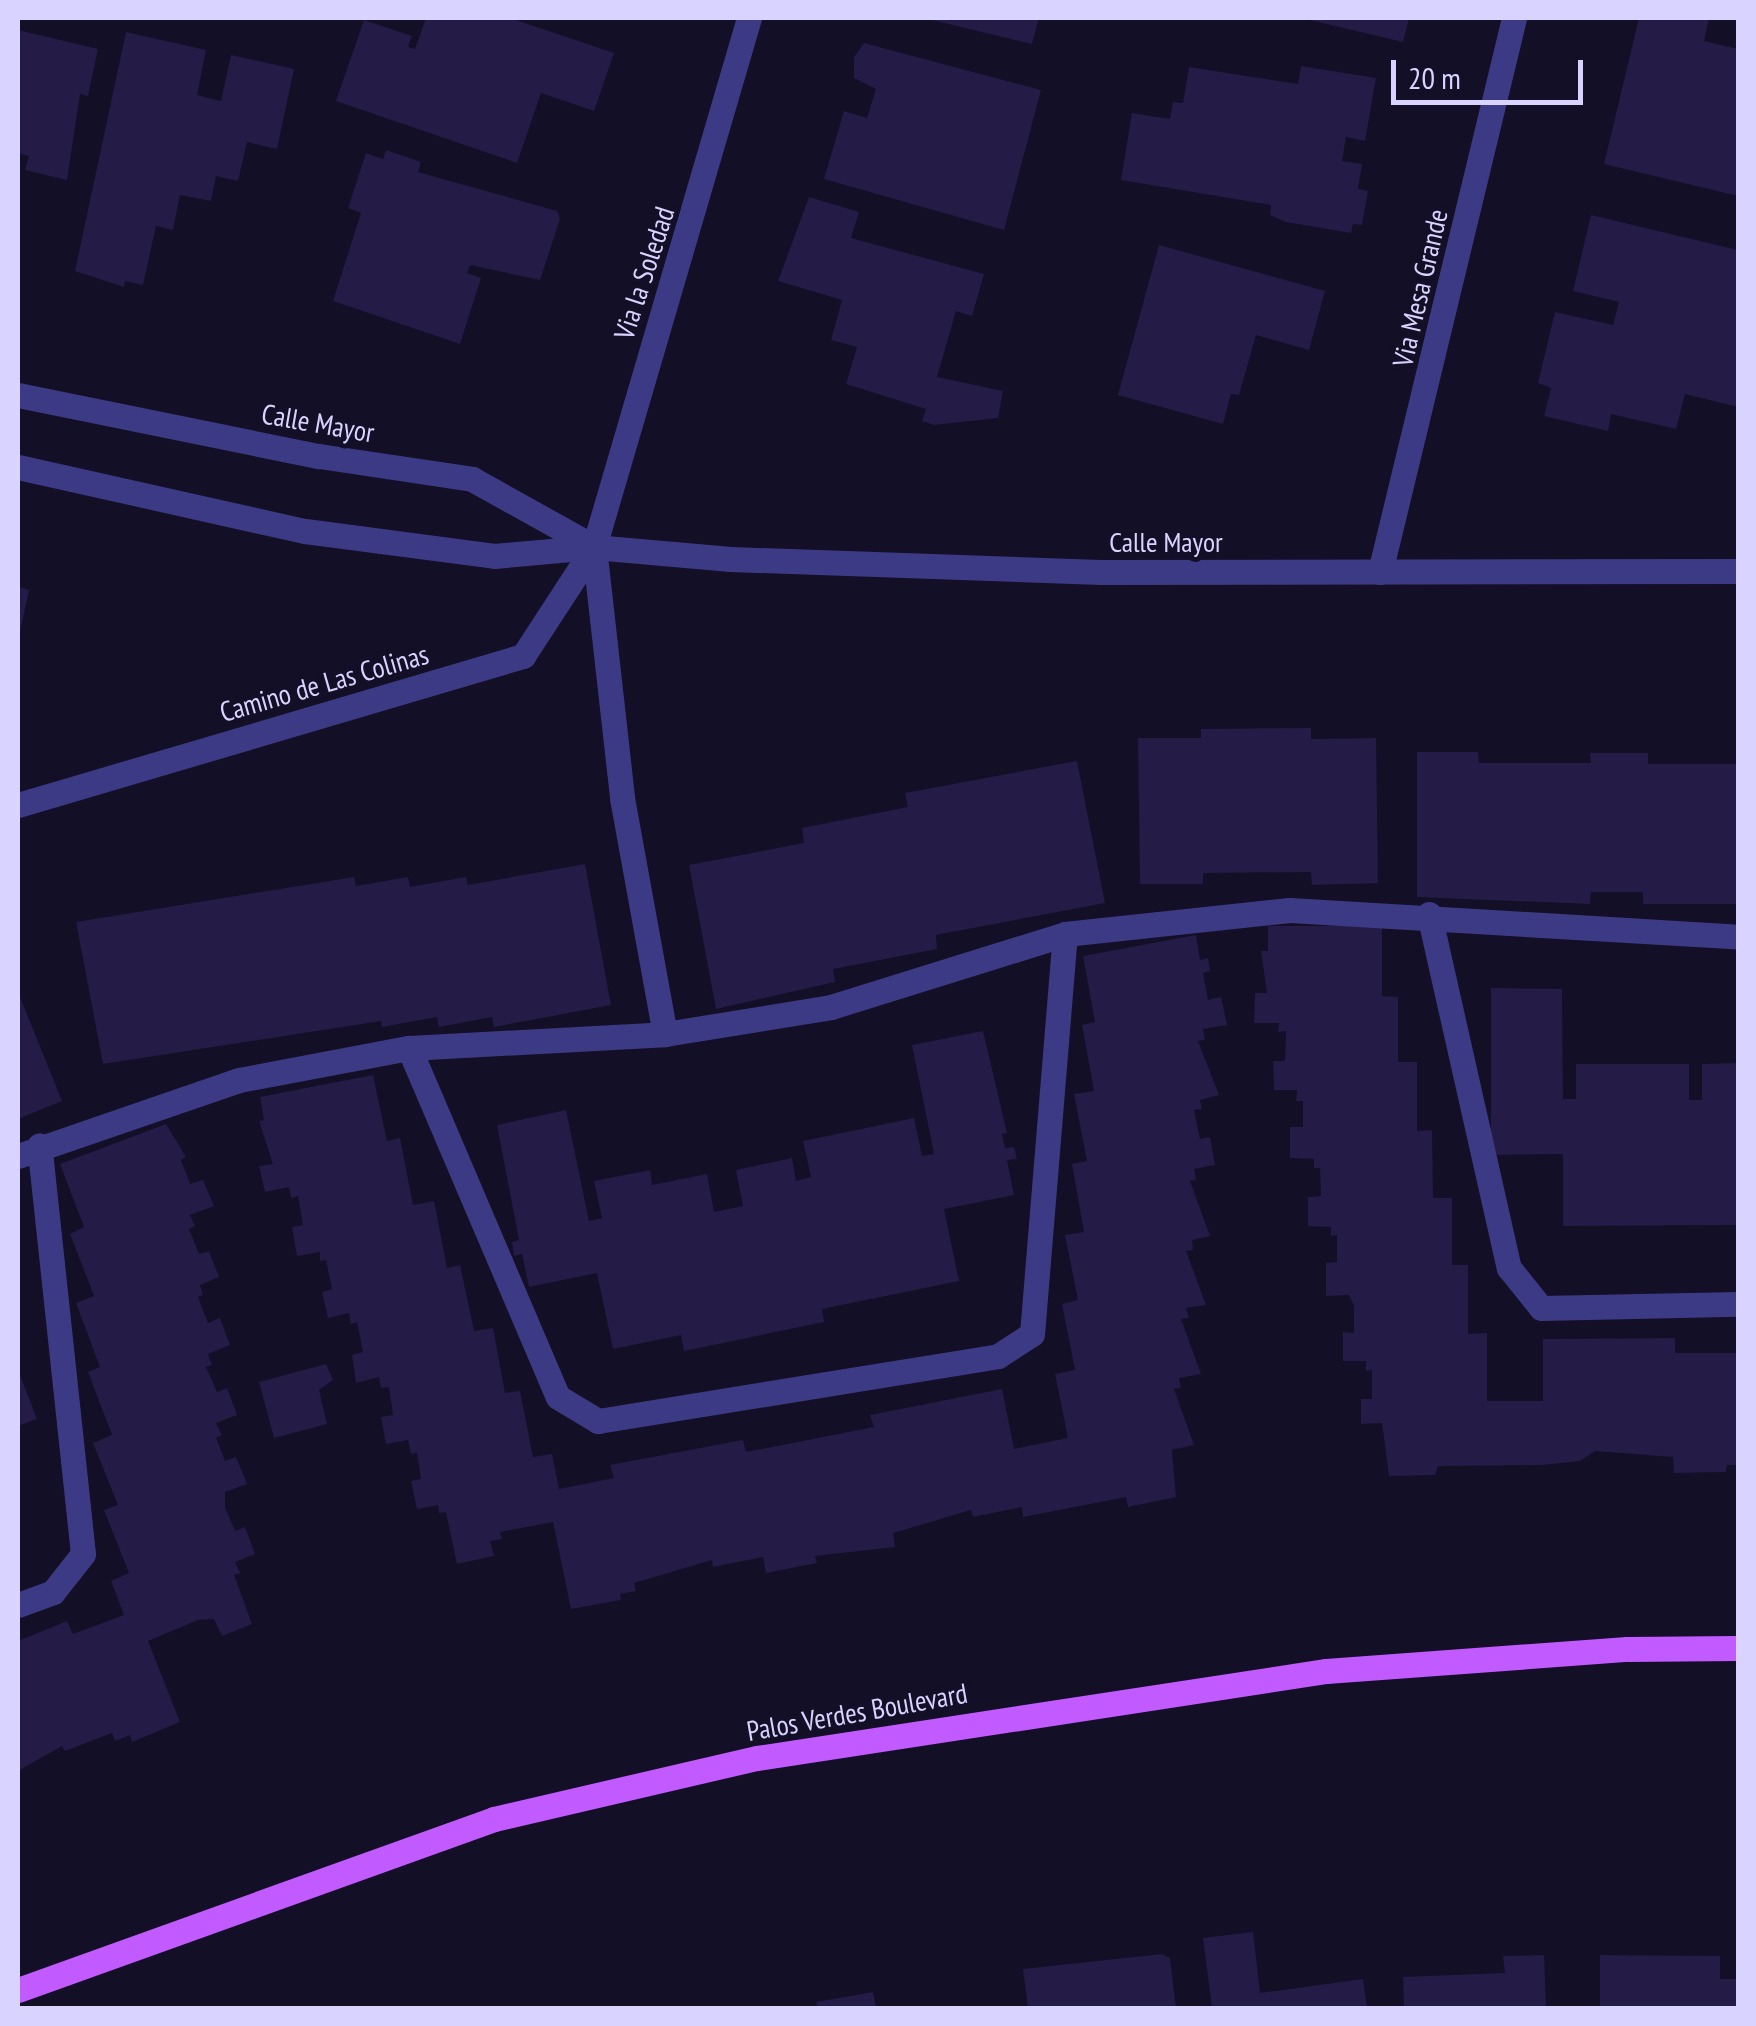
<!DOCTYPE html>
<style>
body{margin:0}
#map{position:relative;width:1756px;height:2026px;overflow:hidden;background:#130f26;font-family:"PT Sans Narrow",sans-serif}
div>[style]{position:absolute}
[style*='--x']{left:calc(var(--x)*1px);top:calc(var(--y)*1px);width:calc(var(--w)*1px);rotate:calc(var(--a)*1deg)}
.building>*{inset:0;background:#241b47}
.service>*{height:25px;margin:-12.5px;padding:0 12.5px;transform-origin:12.5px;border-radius:12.5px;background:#3d3a85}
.minor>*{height:25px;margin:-12.5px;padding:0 12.5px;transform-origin:12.5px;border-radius:12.5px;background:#3d3a85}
.tertiary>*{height:25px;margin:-12.5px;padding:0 12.5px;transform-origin:12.5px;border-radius:12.5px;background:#3d3a85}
.primary>*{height:25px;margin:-12.5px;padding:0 12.5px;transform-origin:12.5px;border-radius:12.5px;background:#c25bff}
span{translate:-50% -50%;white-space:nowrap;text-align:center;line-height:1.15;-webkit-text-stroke:10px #130f26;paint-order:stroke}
.street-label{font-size:28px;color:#d9d4ff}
.frame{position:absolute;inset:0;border:20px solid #d9d4ff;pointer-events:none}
.scale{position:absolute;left:1391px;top:60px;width:192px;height:45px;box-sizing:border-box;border:5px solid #d9d4ff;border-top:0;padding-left:12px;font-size:30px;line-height:35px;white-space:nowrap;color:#d9d4ff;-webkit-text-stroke:8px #130f26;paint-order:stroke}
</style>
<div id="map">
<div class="building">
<div style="clip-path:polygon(426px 18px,510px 18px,614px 53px,594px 111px,541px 93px,517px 163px,336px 101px,364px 20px,412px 36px,408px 47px,415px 49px)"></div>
<div style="clip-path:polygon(924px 18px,1039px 18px,1032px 44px)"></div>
<div style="clip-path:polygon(1301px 18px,1409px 18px,1403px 42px)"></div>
<div style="clip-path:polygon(1639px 18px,1709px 18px,1704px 41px,1738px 49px,1738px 196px,1604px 164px)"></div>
<div style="clip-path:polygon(18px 30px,98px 49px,88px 96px,80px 94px,67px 180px,25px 170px,29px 156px,18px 153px)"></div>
<div style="clip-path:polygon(126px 32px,206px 50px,197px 95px,221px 101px,231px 55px,294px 69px,277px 149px,247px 142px,238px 181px,216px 176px,211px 201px,180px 195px,173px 230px,156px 226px,143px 285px,125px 281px,124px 287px,75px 271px)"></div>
<div style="clip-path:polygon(864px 43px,1041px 90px,1004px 230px,824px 179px,844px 111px,867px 118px,876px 89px,854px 78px,854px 57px)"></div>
<div style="clip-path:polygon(1301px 66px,1376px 78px,1365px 141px,1346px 137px,1342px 161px,1362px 164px,1358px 189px,1368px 191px,1362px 225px,1353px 224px,1351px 233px,1286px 222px,1270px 215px,1271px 205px,1121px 180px,1132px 113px,1170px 119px,1173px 102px,1183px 103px,1189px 67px,1298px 84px)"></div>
<div style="clip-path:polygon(386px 150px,421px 162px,418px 172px,557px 211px,560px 219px,540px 280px,470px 265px,467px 273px,481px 278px,460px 344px,333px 301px,361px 213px,348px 208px,366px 153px,383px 159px)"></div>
<div style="clip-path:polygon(809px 197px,859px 212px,851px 238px,984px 274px,972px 316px,956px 311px,937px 377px,1003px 391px,998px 418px,934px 425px,922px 421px,926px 409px,846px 384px,857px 347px,831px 340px,842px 300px,778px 281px)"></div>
<div style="clip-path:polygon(1591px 215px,1738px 250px,1738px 407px,1685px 394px,1676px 429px,1611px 414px,1608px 431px,1544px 416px,1551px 388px,1538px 383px,1555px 312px,1613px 325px,1619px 302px,1573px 291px)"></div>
<div style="clip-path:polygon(1159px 245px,1325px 291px,1309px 350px,1256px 335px,1239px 395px,1231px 394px,1223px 424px,1118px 395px)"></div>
<div style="clip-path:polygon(18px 587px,29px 590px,19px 636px,18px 635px)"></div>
<div style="clip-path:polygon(1311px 728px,1311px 739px,1376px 738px,1378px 883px,1312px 885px,1311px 872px,1203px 873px,1203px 884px,1140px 884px,1138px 738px,1201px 738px,1201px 729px)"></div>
<div style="clip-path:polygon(1417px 752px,1478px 752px,1479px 763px,1591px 763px,1590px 753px,1648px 753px,1648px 764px,1738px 764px,1738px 904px,1643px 904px,1643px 892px,1591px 892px,1590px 904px,1417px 897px)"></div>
<div style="clip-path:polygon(1077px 761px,1105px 903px,936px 935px,937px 949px,833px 969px,835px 982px,716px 1009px,689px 865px,804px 843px,802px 828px,908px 807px,905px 793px)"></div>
<div style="clip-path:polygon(585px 864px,611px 1005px,494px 1027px,492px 1017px,439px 1027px,437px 1017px,382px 1027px,381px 1021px,103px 1064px,76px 922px,354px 877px,356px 886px,408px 877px,410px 887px,466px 877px,468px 885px)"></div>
<div style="clip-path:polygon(1268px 926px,1382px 926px,1382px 996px,1398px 997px,1398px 1062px,1417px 1062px,1417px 1131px,1432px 1130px,1433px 1198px,1452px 1198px,1452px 1265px,1468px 1265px,1468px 1334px,1487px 1333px,1487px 1401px,1543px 1401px,1543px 1339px,1675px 1338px,1675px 1353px,1738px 1353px,1738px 1465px,1727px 1465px,1726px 1472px,1674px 1473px,1673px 1457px,1595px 1451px,1580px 1461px,1543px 1465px,1438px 1466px,1435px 1475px,1389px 1476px,1382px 1423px,1361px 1424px,1361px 1399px,1372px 1399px,1372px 1370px,1366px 1371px,1366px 1361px,1343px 1361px,1343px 1332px,1354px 1333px,1354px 1306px,1349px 1295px,1326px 1296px,1326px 1263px,1337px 1262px,1337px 1235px,1331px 1236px,1331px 1227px,1308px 1226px,1308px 1197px,1321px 1196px,1320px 1168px,1314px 1168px,1314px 1159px,1290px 1158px,1290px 1127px,1303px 1127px,1303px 1101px,1296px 1101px,1297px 1090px,1274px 1090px,1273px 1061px,1285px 1061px,1286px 1031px,1278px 1032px,1279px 1023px,1254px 1023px,1255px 993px,1267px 993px,1261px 951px,1268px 951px)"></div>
<div style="clip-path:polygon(1196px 935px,1200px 960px,1208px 958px,1210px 971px,1203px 973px,1208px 1000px,1221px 997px,1227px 1025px,1203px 1029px,1205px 1040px,1198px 1041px,1219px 1095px,1200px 1100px,1202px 1109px,1194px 1110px,1200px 1139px,1210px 1137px,1215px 1165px,1194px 1169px,1196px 1180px,1190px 1181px,1210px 1236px,1192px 1240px,1193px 1250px,1186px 1251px,1206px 1305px,1186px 1308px,1189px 1318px,1181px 1319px,1201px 1374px,1179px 1378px,1181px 1388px,1174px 1389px,1194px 1445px,1172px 1450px,1176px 1497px,1128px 1507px,1126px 1497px,1023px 1517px,1022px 1507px,973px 1517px,971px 1510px,893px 1533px,895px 1547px,815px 1556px,817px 1563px,766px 1573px,763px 1557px,713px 1567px,712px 1560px,634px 1583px,636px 1591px,620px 1594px,621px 1600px,571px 1609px,553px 1522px,500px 1532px,502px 1539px,490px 1541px,494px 1556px,457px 1564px,446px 1512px,439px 1513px,438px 1505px,417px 1509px,411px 1481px,421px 1479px,417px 1453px,411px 1454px,408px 1440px,386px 1444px,381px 1417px,393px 1415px,389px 1387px,381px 1388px,379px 1377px,356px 1383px,352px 1355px,363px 1352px,357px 1322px,351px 1324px,349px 1313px,328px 1318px,322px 1292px,332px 1289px,326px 1260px,320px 1261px,320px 1252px,297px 1256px,292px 1227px,303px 1225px,298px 1196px,291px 1198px,289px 1187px,265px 1192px,259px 1166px,273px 1164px,259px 1121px,264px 1120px,260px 1097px,373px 1075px,387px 1141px,400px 1138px,413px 1205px,434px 1201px,447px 1268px,460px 1265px,474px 1331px,493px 1328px,505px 1393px,520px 1391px,533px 1457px,552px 1454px,559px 1489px,614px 1478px,610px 1465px,743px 1440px,746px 1452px,874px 1427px,870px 1415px,1002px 1389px,1014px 1449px,1068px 1438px,1055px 1374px,1075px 1370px,1062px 1304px,1078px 1300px,1065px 1235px,1084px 1232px,1072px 1164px,1087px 1161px,1074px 1094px,1094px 1091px,1082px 1025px,1095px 1022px,1083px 956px)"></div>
<div style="clip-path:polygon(1491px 988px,1562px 989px,1563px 1099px,1576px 1099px,1576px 1064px,1689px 1064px,1689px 1100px,1702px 1100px,1702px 1064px,1738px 1063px,1738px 1225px,1563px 1226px,1563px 1154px,1491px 1155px)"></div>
<div style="clip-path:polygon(18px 992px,62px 1101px,18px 1119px)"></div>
<div style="clip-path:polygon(983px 1031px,1007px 1133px,1002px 1134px,1005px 1148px,1014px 1147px,1017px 1159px,1007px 1160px,1014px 1195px,944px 1209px,959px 1281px,822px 1309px,824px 1322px,684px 1351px,681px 1335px,613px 1349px,597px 1273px,529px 1287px,522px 1254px,514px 1256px,512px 1242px,519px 1240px,497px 1125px,566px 1110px,589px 1221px,602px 1218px,594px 1181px,650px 1170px,652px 1185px,707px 1174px,714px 1212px,743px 1206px,736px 1170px,792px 1158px,796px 1181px,811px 1177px,803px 1141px,914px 1118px,922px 1156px,934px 1154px,912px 1045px)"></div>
<div style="clip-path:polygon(166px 1124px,186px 1157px,181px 1160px,190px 1184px,203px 1180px,214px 1206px,190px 1215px,195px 1226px,189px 1229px,199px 1254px,209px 1251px,219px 1277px,200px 1285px,203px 1295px,198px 1297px,208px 1323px,220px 1318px,230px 1345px,208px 1354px,212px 1365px,206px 1367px,217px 1392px,227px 1388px,237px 1415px,216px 1423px,222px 1435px,216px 1438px,225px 1461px,236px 1457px,247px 1484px,225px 1492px,225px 1507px,235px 1531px,245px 1527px,255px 1554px,235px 1562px,240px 1573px,234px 1575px,252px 1624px,222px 1636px,214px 1619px,198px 1620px,148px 1641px,180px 1722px,132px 1742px,130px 1735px,115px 1741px,112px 1733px,65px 1751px,62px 1746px,18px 1771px,18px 1641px,67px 1621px,73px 1634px,124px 1615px,111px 1581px,129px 1573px,104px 1510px,118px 1505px,93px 1443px,112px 1435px,88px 1372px,100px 1367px,76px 1303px,94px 1296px,70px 1234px,84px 1227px,60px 1164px)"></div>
<div style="clip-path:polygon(326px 1364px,333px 1380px,319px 1390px,327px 1424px,274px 1438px,259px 1382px)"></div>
<div style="clip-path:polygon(18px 1370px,37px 1419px,18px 1426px)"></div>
<div style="clip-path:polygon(1253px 1932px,1260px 1993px,1363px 1979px,1367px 2008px,1212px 2008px,1203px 1938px)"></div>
<div style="clip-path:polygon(1162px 1954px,1170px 1958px,1176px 2008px,1028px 2008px,1023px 1969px)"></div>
<div style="clip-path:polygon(1544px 1955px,1546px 2008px,1404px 2008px,1403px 1977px,1505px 1973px,1503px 1956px)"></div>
<div style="clip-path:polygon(1600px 1955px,1720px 1956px,1720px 1979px,1738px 1979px,1738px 2008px,1600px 2008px)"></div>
<div style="clip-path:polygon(873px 1992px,876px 2008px,818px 2008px,816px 2002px)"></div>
</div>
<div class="service">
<div style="--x:594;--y:547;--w:253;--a:83.6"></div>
<div style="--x:622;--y:798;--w:240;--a:79.7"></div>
<div style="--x:1429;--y:914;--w:363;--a:77.3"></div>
<div style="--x:1509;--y:1268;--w:51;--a:51.3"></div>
<div style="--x:1541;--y:1308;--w:197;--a:-1.2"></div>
<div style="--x:409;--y:1048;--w:379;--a:66.9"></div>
<div style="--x:558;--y:1397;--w:47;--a:31"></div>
<div style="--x:598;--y:1421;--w:405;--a:-9.2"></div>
<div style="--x:998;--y:1356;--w:40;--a:-32.9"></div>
<div style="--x:1032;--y:1334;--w:401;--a:-85.3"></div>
<div style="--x:18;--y:1156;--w:234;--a:-19"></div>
<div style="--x:239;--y:1080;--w:173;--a:-10.7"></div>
<div style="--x:409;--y:1048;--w:256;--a:-3.1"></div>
<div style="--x:665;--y:1034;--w:168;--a:-9.2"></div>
<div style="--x:831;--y:1007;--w:245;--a:-17.3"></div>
<div style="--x:1065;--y:934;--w:226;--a:-6.1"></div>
<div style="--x:1290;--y:910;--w:449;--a:3.4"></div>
<div style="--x:18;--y:1605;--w:37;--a:-20"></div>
<div style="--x:53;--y:1592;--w:48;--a:-51.7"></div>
<div style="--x:83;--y:1554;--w:411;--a:-96.1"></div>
</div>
<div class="minor">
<div style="--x:1380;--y:572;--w:570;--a:-76.4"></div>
<div style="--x:18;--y:805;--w:527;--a:-16.44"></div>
<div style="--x:523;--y:656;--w:130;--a:-56.9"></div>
<div style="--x:594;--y:547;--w:551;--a:-73.67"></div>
</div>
<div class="tertiary">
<div style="--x:18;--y:395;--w:307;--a:11.5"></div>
<div style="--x:319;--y:456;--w:155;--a:8.5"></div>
<div style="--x:472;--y:479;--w:140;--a:29.1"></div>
<div style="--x:18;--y:467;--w:294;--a:12.6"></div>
<div style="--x:305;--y:531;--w:191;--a:7.5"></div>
<div style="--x:494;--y:556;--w:100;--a:-5.1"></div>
<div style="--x:594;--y:547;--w:137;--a:5"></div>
<div style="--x:730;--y:559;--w:371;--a:2"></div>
<div style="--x:1101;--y:572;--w:637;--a:-0.09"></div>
</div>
<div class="primary">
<div style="--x:18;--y:1990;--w:506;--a:-19.76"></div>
<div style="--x:494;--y:1819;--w:270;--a:-13.1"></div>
<div style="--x:757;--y:1758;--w:576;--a:-8.69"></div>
<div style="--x:1326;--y:1671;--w:302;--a:-4.2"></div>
<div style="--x:1627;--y:1649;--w:111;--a:-0.5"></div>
</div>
<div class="street-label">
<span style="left:644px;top:273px;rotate:-72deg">Via la Soledad</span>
<span style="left:1420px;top:288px;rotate:-77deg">Via Mesa Grande</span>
<span style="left:318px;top:423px;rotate:10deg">Calle Mayor</span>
<span style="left:1166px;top:542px">Calle Mayor</span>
<span style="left:324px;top:683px;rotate:-16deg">Camino de Las Colinas</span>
<span style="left:857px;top:1712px;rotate:-10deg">Palos Verdes Boulevard</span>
</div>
<div class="frame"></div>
<div class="scale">20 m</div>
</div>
